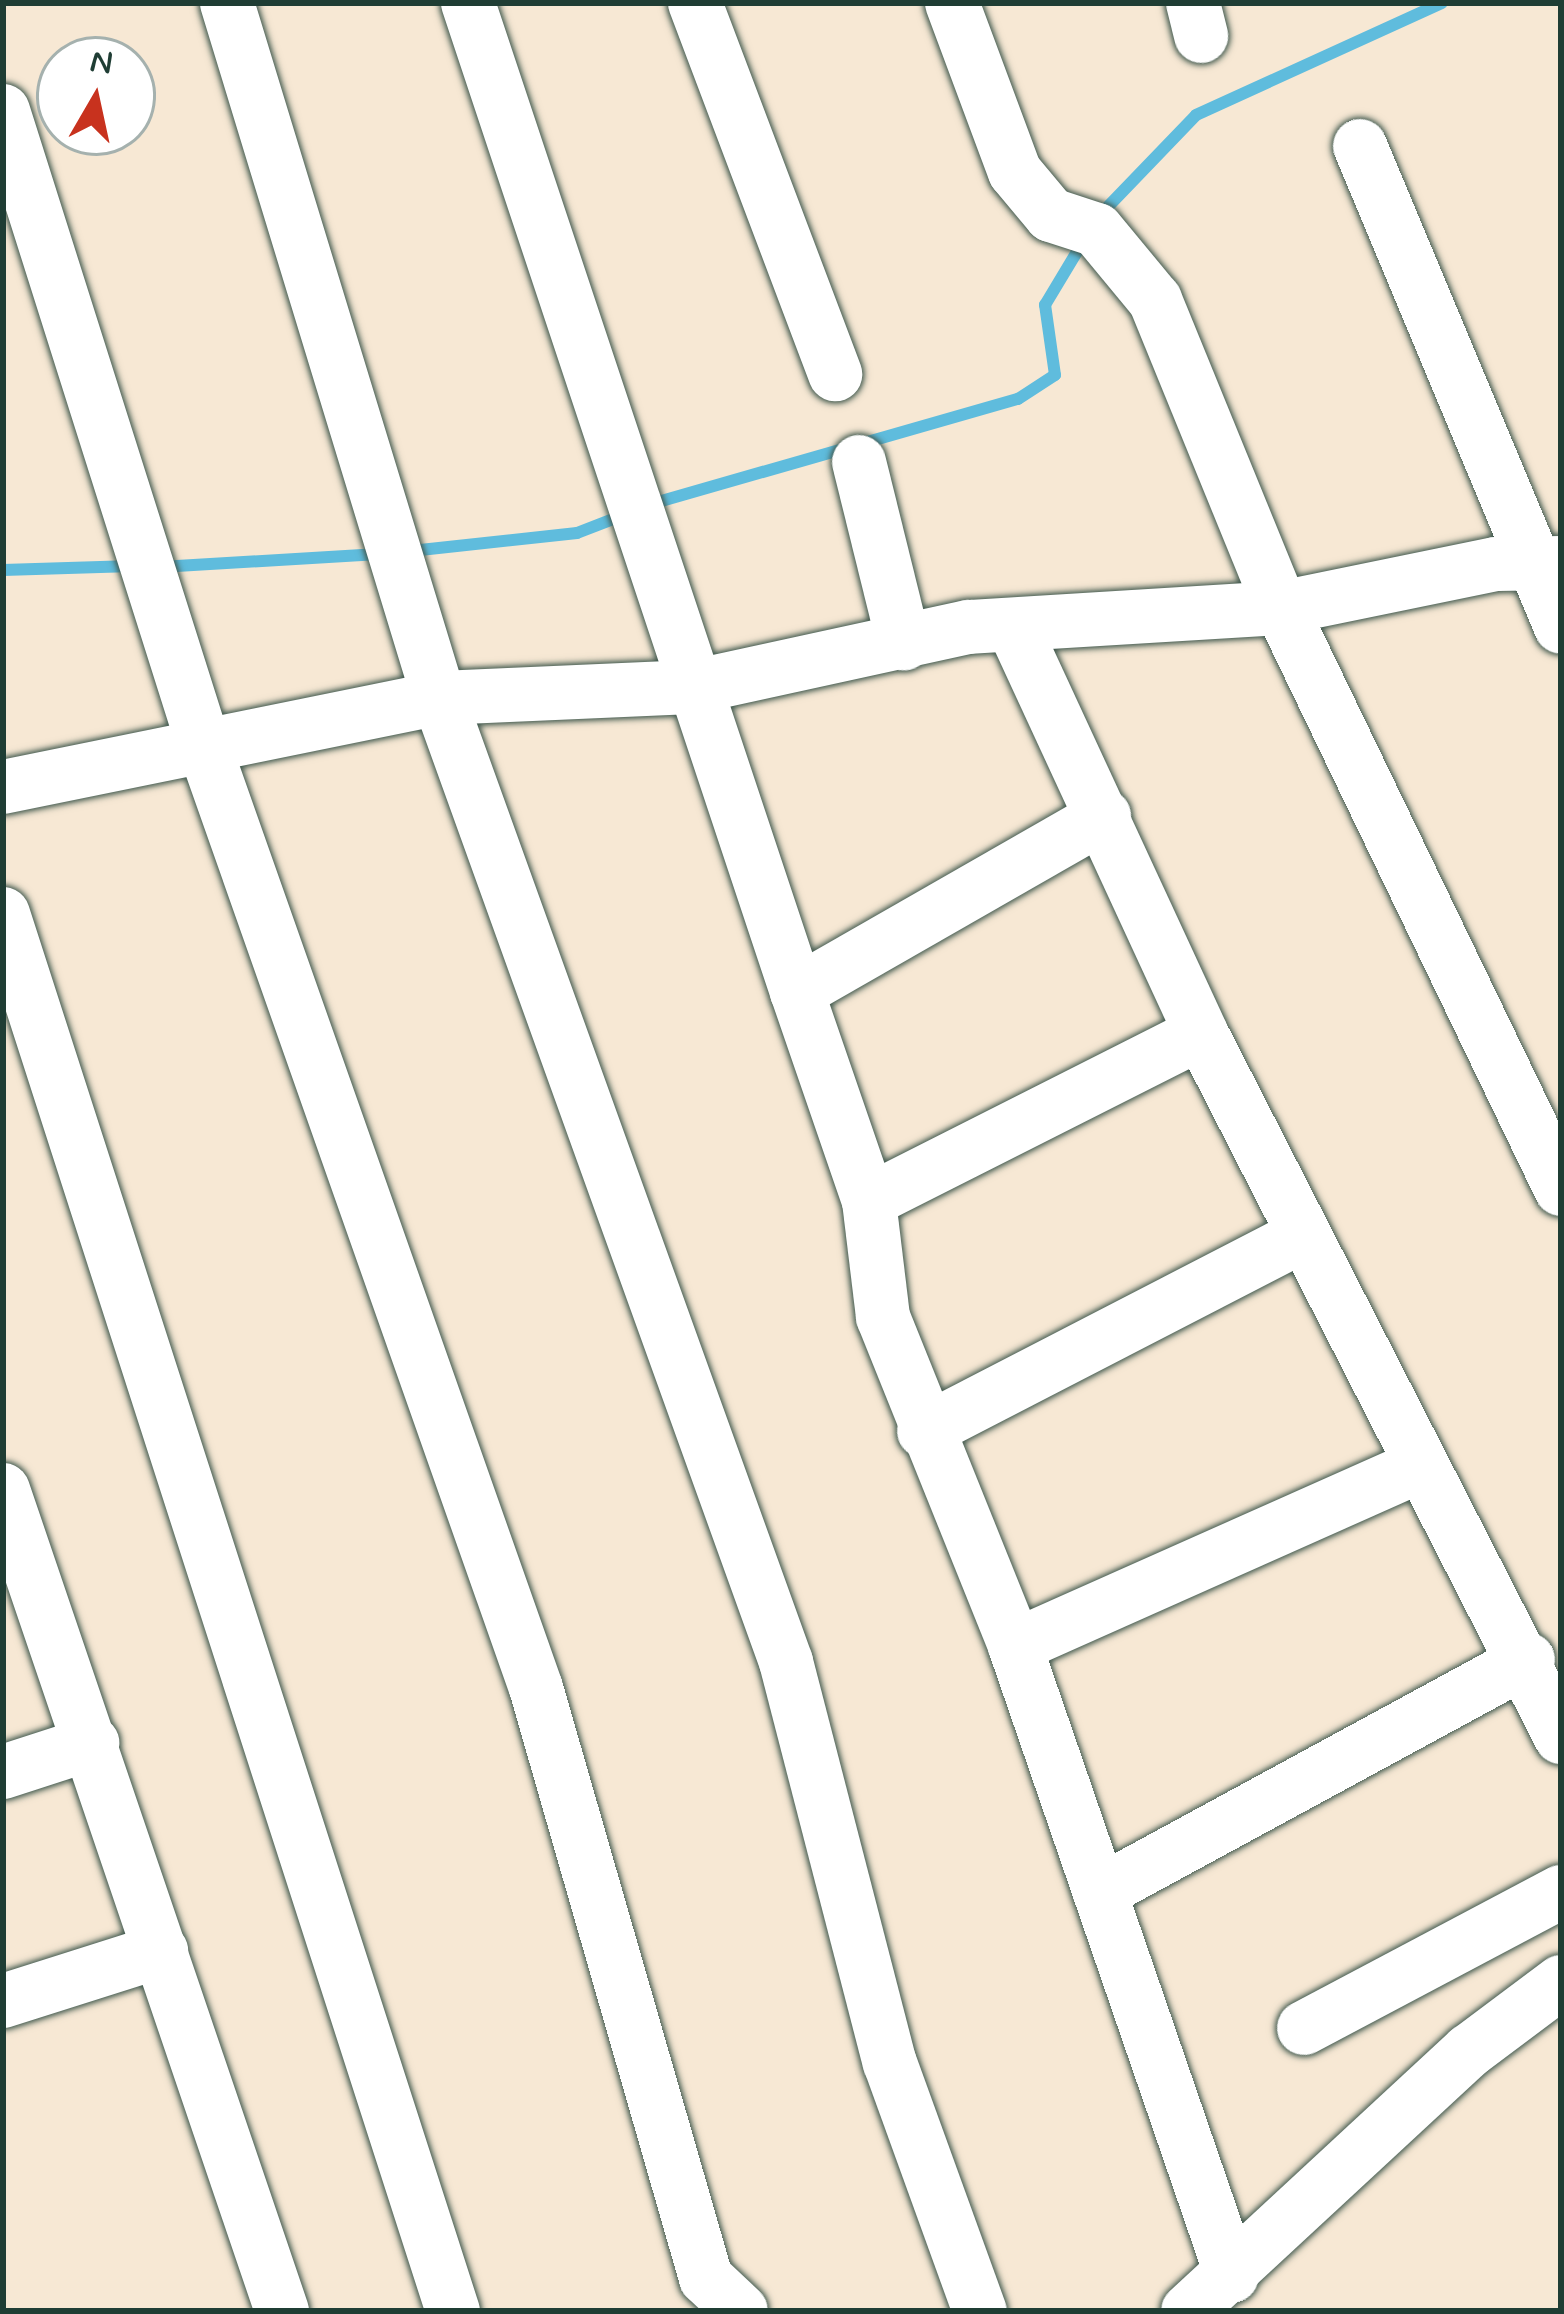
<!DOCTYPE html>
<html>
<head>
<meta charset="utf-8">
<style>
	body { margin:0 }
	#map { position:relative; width:1564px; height:2314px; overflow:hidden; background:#f7e8d4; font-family:Mynerve,sans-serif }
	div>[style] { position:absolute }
	.stream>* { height:12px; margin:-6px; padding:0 6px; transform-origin:6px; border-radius:6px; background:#5fbcdd }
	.roads { filter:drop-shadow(0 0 3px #3f574c) drop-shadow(0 0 3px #3f574c) }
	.minor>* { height:54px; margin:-27px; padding:0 27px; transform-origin:27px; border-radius:27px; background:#fff }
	span { translate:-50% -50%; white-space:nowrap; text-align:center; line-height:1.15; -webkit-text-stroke:12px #fff; paint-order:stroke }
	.frame { position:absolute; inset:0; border:6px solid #1f3d34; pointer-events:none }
	.north { position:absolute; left:36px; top:36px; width:120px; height:120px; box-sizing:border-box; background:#fff; border:3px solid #a5b1ae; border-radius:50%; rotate:9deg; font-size:33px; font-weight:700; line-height:48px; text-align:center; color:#1f3d34 }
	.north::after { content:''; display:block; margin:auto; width:42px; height:54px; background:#c8321e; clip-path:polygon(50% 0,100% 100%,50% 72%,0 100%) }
</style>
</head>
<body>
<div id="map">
	<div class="stream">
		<div style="left:1098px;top:217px;width:141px;rotate:-46.1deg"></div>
		<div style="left:1196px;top:115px;width:270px;rotate:-24.5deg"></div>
		<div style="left:651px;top:504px;width:382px;rotate:-16deg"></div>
		<div style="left:1018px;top:399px;width:44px;rotate:-33deg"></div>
		<div style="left:1055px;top:375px;width:71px;rotate:-98.1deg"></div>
		<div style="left:1045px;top:305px;width:76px;rotate:-59deg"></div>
		<div style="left:411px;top:551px;width:167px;rotate:-6.2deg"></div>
		<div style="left:577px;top:533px;width:53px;rotate:-21.2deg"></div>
		<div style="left:160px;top:567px;width:219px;rotate:-3.4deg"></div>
		<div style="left:3px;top:570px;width:130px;rotate:-1.8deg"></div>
	</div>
	<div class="roads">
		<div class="minor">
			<div style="left:227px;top:3px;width:727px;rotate:73.04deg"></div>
			<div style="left:439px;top:698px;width:1025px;rotate:70.2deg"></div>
			<div style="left:786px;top:1662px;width:414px;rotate:75.5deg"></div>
			<div style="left:890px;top:2063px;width:264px;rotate:70.1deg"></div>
			<div style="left:468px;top:3px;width:1042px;rotate:71.6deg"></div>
			<div style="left:797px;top:992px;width:354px;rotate:-29.8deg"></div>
			<div style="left:695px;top:3px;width:397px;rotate:69.3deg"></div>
			<div style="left:952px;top:3px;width:180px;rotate:69.6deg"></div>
			<div style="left:1015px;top:172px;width:56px;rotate:50.1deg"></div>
			<div style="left:1051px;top:215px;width:48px;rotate:18.1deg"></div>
			<div style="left:1097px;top:230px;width:91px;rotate:50.4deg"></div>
			<div style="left:1155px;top:300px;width:333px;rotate:67.8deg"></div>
			<div style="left:1281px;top:608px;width:645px;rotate:64.27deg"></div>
			<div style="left:1193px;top:3px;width:34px;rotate:76deg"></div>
			<div style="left:3px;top:111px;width:663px;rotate:72.44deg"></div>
			<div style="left:203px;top:743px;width:1002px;rotate:70.59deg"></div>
			<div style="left:536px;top:1688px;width:614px;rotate:73.93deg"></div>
			<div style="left:706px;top:2278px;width:48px;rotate:43.3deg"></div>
			<div style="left:1360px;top:146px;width:521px;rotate:67.32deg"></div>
			<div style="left:859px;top:462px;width:187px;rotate:76.1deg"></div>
			<div style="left:1013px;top:626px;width:448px;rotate:65.2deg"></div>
			<div style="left:1201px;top:1033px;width:791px;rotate:62.92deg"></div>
			<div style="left:3px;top:787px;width:445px;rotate:-11.5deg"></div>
			<div style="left:439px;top:698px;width:254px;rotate:-2.5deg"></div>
			<div style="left:693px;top:687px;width:282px;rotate:-12.3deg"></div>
			<div style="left:969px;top:627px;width:313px;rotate:-3.5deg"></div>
			<div style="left:1281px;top:608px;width:219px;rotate:-11.6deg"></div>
			<div style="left:1496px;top:564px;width:65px;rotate:-0.9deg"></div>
			<div style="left:3px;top:914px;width:1468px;rotate:72.15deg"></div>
			<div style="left:797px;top:992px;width:221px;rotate:71deg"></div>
			<div style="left:1201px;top:1033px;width:372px;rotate:153.2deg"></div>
			<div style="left:869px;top:1201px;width:117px;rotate:83.1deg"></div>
			<div style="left:883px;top:1317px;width:354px;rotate:68.1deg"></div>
			<div style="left:1015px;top:1646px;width:666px;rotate:70.99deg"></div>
			<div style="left:924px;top:1431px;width:427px;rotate:-27.3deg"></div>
			<div style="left:3px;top:1490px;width:867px;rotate:71.23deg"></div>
			<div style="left:1015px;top:1646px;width:443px;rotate:-24deg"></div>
			<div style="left:3px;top:1772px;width:94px;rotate:-18deg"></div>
			<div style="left:1100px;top:1892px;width:487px;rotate:-28.5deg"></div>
			<div style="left:3px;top:2001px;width:166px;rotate:-17.6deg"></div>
			<div style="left:1304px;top:2028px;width:291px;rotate:-27.9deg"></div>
			<div style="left:1188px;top:2311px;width:383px;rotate:-42.8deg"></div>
			<div style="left:1469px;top:2051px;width:115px;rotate:-36.9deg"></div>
		</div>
	</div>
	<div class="frame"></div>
	<div class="north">N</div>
</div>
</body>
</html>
